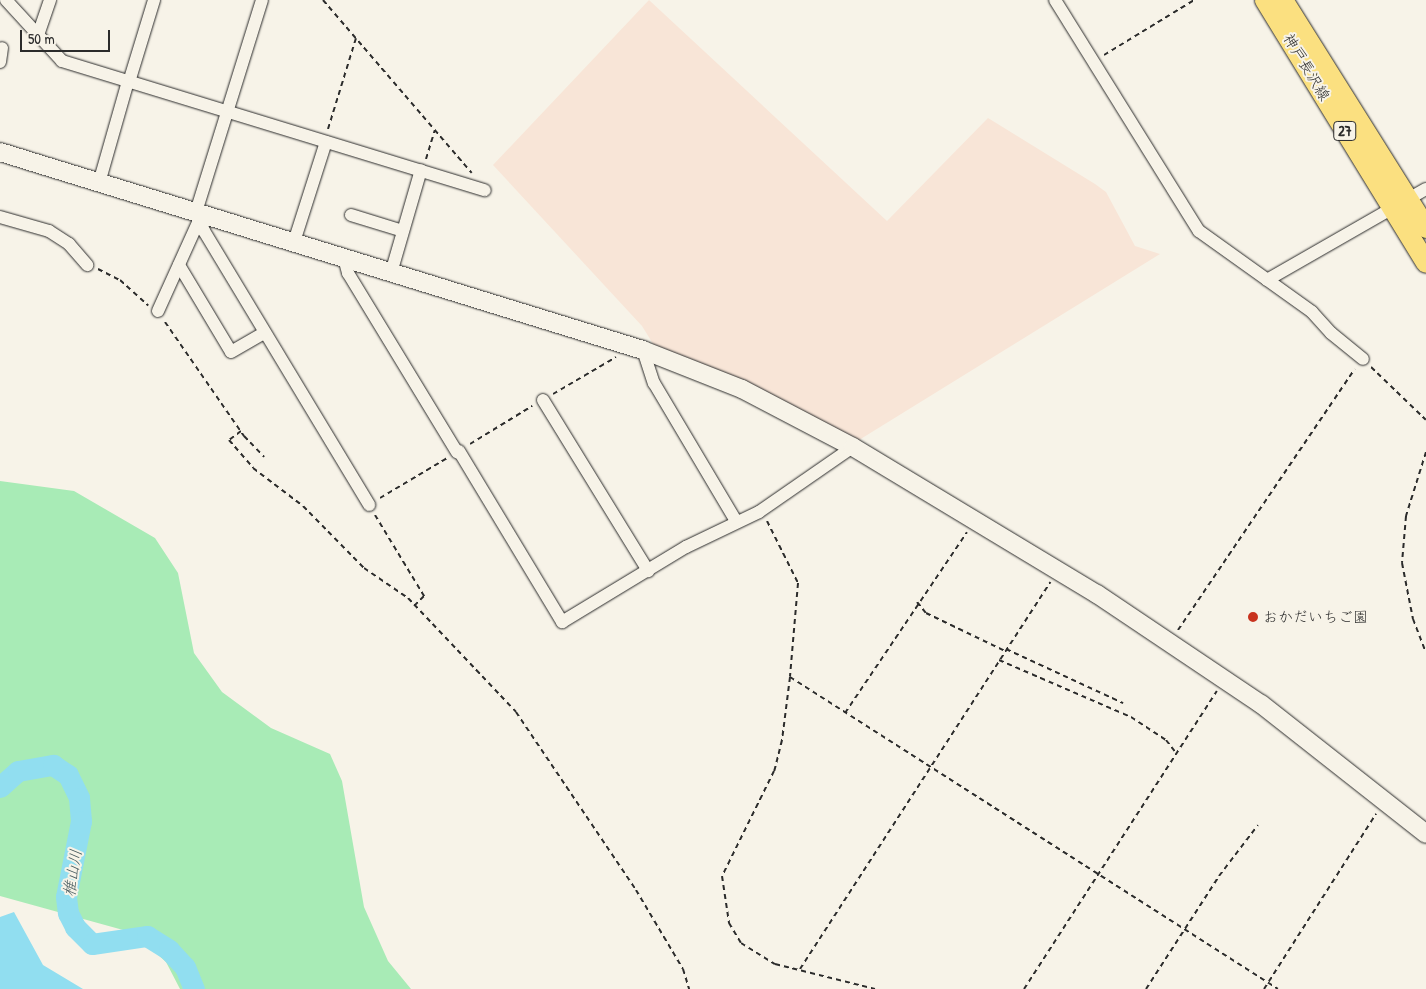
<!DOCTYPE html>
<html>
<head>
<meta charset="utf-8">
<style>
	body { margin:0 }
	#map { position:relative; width:1426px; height:989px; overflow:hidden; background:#f7f3e8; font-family:"Patrick Hand","Klee One",sans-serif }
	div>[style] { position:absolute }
	.built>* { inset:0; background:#f8e5d7 }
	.green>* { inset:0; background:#a8ebb6 }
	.water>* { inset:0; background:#91def0 }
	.river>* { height:21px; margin:-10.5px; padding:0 10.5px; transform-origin:10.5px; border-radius:10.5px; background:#91def0 }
	.path>* { height:2px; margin-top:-1px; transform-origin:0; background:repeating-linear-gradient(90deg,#2b2b2b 0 5px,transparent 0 9px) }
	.roads { filter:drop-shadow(0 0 1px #2b2b2b) drop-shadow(0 0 1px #2b2b2b) }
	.street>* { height:12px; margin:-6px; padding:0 6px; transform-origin:6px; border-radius:6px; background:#f7f3e8 }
	.secondary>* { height:18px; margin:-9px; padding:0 9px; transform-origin:9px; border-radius:9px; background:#f7f3e8 }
	.primary>* { height:20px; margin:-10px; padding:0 10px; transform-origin:10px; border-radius:10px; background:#fbe080 }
	.dots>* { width:14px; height:14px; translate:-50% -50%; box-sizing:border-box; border:2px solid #f7f3e8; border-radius:50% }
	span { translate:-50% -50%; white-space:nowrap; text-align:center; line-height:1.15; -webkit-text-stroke:4px #f7f3e8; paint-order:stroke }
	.shield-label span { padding:1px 4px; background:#f7f3e8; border:1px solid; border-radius:4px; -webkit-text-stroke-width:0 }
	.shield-label { font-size:14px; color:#2b2b2b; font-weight:700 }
	.street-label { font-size:15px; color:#2b2b2b }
	.poi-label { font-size:15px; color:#2b2b2b }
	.left { translate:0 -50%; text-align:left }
	.water-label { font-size:16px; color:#44585c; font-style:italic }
	.scale { position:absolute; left:20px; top:30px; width:90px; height:22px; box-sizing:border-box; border:2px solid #2b2b2b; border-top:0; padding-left:6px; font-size:15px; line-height:18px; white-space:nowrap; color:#2b2b2b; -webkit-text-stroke:4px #f7f3e8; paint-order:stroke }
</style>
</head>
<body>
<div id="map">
	<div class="built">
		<div style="clip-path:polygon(649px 0,887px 221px,988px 118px,1095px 184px,1106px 192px,1135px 246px,1160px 254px,859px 440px,655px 347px,642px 326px,493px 165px)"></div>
	</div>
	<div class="green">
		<div style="clip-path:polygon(0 481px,74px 491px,155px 538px,178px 573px,194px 653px,222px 692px,271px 728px,330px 754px,342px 781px,364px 907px,388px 961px,411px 989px,180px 989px,166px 962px,134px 933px,0 896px)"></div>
	</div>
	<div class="water">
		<div style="clip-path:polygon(14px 912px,43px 965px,83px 989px,0 989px,0 917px)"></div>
	</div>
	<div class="river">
		<div style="left:0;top:787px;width:24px;rotate:-42deg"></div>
		<div style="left:18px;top:771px;width:36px;rotate:-10deg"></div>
		<div style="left:53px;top:765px;width:18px;rotate:34deg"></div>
		<div style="left:68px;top:775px;width:25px;rotate:64deg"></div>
		<div style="left:79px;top:798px;width:23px;rotate:85deg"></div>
		<div style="left:81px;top:821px;width:77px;rotate:101.2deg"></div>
		<div style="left:66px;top:897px;width:16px;rotate:83deg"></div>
		<div style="left:68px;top:913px;width:16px;rotate:63deg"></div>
		<div style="left:75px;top:927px;width:24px;rotate:45deg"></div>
		<div style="left:92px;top:944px;width:56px;rotate:-8.3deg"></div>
		<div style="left:147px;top:936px;width:26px;rotate:32deg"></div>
		<div style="left:169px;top:950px;width:23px;rotate:47deg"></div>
		<div style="left:185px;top:967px;width:24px;rotate:68deg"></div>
	</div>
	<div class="path">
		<div style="left:323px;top:0;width:228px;rotate:49.3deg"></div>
		<div style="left:1104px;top:55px;width:105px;rotate:-31.4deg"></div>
		<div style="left:328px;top:129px;width:95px;rotate:-72.9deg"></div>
		<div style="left:426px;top:159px;width:30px;rotate:-73deg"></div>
		<div style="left:98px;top:269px;width:25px;rotate:27deg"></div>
		<div style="left:120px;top:280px;width:38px;rotate:42deg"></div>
		<div style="left:165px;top:322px;width:139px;rotate:55.3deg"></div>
		<div style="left:244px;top:436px;width:29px;rotate:46deg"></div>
		<div style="left:1371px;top:367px;width:76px;rotate:43.9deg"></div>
		<div style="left:553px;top:394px;width:73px;rotate:-30.4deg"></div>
		<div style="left:241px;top:431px;width:15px;rotate:143deg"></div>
		<div style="left:229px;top:440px;width:37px;rotate:49deg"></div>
		<div style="left:253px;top:468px;width:63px;rotate:37.2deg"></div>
		<div style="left:303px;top:506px;width:87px;rotate:45.5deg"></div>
		<div style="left:364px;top:568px;width:53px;rotate:34.3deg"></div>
		<div style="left:408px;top:598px;width:157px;rotate:46.5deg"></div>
		<div style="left:516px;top:712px;width:215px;rotate:56deg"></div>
		<div style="left:636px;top:890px;width:92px;rotate:59.3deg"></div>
		<div style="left:683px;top:969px;width:21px;rotate:73deg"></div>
		<div style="left:470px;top:444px;width:73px;rotate:-31.5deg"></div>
		<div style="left:1426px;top:452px;width:67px;rotate:107.4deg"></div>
		<div style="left:1406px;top:516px;width:47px;rotate:94.9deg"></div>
		<div style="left:1402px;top:563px;width:57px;rotate:78.9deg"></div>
		<div style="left:1413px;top:619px;width:36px;rotate:69deg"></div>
		<div style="left:380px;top:498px;width:78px;rotate:-30.8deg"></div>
		<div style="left:375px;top:515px;width:95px;rotate:58.8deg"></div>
		<div style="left:424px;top:596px;width:14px;rotate:135deg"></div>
		<div style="left:767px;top:521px;width:69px;rotate:63.4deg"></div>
		<div style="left:798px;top:583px;width:94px;rotate:94.9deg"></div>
		<div style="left:790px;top:677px;width:579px;rotate:32.59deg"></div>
		<div style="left:917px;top:602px;width:14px;rotate:51deg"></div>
		<div style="left:926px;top:613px;width:88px;rotate:25.7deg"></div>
		<div style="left:1178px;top:630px;width:315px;rotate:-55.9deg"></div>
		<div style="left:1006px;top:649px;width:129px;rotate:24.8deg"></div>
		<div style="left:999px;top:660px;width:144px;rotate:23.4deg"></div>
		<div style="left:1131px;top:717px;width:42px;rotate:33.3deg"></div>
		<div style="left:1166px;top:740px;width:16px;rotate:52deg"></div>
		<div style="left:790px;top:677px;width:64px;rotate:97.2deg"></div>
		<div style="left:782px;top:740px;width:32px;rotate:104deg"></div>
		<div style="left:774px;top:771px;width:117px;rotate:116.3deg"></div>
		<div style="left:722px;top:876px;width:48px;rotate:81.5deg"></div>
		<div style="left:729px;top:923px;width:23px;rotate:59deg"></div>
		<div style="left:741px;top:943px;width:40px;rotate:32deg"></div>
		<div style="left:775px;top:964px;width:103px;rotate:14deg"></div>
		<div style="left:845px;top:713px;width:218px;rotate:-56deg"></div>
		<div style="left:800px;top:969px;width:461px;rotate:-57.1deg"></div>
		<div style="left:1024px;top:989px;width:355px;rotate:-57.1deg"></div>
		<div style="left:1146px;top:989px;width:135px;rotate:-57.1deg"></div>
		<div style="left:1219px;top:876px;width:64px;rotate:-52.6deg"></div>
		<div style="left:1264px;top:989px;width:208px;rotate:-57.4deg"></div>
	</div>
	<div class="roads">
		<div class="street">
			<div style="left:6px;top:0;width:83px;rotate:47.4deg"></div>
			<div style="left:62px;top:61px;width:442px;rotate:17deg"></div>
			<div style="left:262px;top:0;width:222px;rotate:107.3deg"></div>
			<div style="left:196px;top:212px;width:21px;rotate:67deg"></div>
			<div style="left:204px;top:231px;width:320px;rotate:58.9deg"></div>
			<div style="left:1055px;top:0;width:272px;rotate:58.1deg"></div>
			<div style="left:1199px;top:231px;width:139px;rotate:35.6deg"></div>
			<div style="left:1312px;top:312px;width:28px;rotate:48deg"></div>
			<div style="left:1331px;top:333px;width:41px;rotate:39.1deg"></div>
			<div style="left:38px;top:35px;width:37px;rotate:-71deg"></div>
			<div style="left:0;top:62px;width:14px;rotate:-82deg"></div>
			<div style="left:129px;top:82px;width:86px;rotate:-73deg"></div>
			<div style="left:99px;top:183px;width:106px;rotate:-74.1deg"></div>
			<div style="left:351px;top:215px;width:54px;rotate:17.1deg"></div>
			<div style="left:0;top:217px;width:51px;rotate:15.9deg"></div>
			<div style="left:49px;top:231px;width:24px;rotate:33deg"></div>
			<div style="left:69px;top:244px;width:28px;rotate:49deg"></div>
			<div style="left:294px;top:242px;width:105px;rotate:-72.3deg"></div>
			<div style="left:344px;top:258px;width:16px;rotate:75deg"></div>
			<div style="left:348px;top:273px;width:210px;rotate:58.7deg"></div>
			<div style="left:179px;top:265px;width:101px;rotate:59.1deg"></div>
			<div style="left:231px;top:352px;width:39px;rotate:-30deg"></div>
			<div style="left:391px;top:273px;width:107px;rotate:-73.8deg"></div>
			<div style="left:1267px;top:280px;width:183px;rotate:-29.8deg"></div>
			<div style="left:158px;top:311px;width:100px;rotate:-65.7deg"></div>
			<div style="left:643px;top:350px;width:35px;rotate:72deg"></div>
			<div style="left:654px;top:383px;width:161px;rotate:59.3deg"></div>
			<div style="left:543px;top:400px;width:201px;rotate:58.4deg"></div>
			<div style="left:459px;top:451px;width:200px;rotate:58.9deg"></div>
			<div style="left:562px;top:622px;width:145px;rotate:-31.2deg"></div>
			<div style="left:686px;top:547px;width:81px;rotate:-25.6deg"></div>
			<div style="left:759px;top:512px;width:114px;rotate:-34.7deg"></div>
		</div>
		<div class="secondary">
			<div style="left:0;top:152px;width:673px;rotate:17.12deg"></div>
			<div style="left:643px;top:350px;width:106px;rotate:21.5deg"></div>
			<div style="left:742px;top:389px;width:125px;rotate:27.6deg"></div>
			<div style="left:853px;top:447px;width:285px;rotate:31.1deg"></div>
			<div style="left:1097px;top:594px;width:197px;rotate:33.9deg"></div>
			<div style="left:1261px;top:704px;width:210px;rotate:38.2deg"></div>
		</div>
		<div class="primary">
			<div style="left:1265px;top:0;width:308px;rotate:58.5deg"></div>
			<div style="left:1283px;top:0;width:269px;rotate:57.9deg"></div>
		</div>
	</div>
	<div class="dots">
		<div style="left:1253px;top:617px;background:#c8321e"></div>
	</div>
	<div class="shield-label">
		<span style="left:1345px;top:131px">27</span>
	</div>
	<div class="street-label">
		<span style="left:1307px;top:67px;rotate:59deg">神戸長沢線</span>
	</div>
	<div class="poi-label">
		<span class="left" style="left:1263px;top:617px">おかだいちご園</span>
	</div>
	<div class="water-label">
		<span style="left:72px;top:873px;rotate:-81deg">椎山川</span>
	</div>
	<div class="scale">50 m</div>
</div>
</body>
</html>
